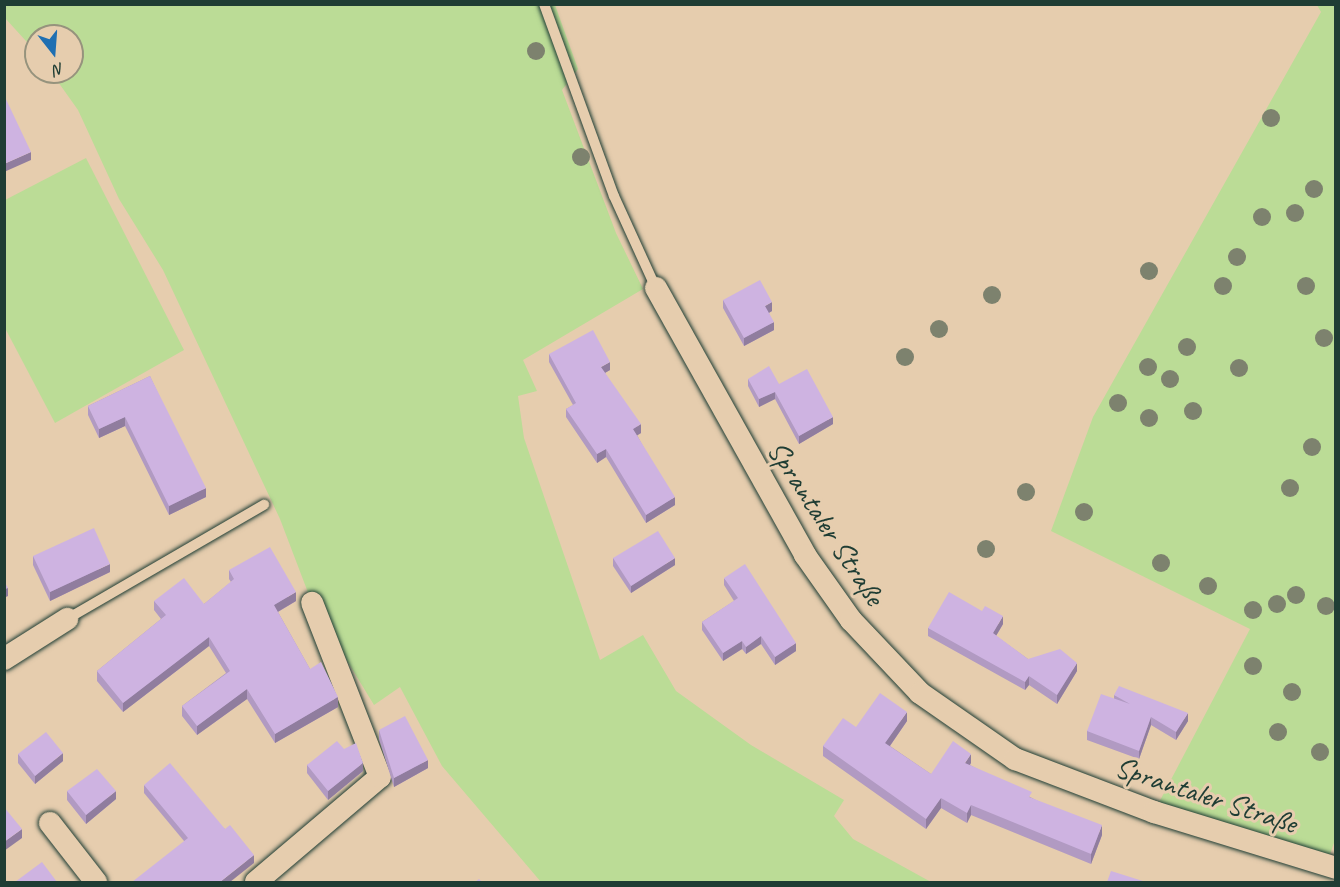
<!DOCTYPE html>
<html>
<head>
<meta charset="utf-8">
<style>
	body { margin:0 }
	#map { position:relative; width:1340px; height:887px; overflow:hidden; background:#e6cdae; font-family:Caveat,sans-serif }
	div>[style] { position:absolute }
	.green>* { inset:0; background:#bbdc96 }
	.roads { filter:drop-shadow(0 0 2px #1f3d34) drop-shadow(0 0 2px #1f3d34) }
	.service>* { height:10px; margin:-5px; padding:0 5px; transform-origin:5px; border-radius:5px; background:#e6cdae }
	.minor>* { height:22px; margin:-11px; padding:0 11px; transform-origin:11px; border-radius:11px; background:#e6cdae }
	.trees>* { width:18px; height:18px; margin:-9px; border-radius:50%; background:#7d826e }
	.wall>* { inset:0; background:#b19ac2 }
	.shaded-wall>* { inset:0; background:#907d9e }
	.building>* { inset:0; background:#ceb3e1 }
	span { translate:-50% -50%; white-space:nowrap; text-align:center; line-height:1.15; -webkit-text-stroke:6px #e6cdae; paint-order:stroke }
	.street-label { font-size:30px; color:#1f3d34 }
	.frame { position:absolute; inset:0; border:6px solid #1f3d34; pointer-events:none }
	.north { position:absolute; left:24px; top:24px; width:60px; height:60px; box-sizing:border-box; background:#e6cdae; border:2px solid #96937d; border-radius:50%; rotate:163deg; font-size:16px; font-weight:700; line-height:24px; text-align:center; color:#1f3d34 }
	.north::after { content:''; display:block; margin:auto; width:21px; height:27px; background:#1f6fb2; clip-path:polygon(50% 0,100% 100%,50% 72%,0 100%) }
</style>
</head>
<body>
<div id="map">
	<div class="green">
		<div style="clip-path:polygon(5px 4px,555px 5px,578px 69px,562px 90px,616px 233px,643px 289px,523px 360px,537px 391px,518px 396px,524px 438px,600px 660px,643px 635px,676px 691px,751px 745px,844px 800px,834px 816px,853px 839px,931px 882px,541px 882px,442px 766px,400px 687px,374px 705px,312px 603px,280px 519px,163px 270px,119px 199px,78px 110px,51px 72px,72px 72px,72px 36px,36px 36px,36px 52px,5px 18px)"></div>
		<div style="clip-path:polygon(1317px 5px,1335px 5px,1336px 837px,1326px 866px,1154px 812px,1250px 629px,1051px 531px,1093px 417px,1321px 12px)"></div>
		<div style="clip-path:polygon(86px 158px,184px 350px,55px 423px,5px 328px,5px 200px)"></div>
	</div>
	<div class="roads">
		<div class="service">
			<div style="left:544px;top:4px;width:204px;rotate:70deg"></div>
			<div style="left:614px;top:196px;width:101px;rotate:65.5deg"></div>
			<div style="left:67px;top:619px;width:228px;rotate:-30.1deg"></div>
		</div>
		<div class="minor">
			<div style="left:656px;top:288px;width:306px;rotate:60.8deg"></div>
			<div style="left:805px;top:555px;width:80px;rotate:54.7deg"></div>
			<div style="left:851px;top:620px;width:100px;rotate:46.6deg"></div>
			<div style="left:920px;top:693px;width:116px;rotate:34.8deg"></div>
			<div style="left:1015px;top:759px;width:149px;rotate:20.9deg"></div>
			<div style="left:1154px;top:812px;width:190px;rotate:17.1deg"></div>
			<div style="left:4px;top:659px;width:75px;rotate:-32.4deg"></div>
			<div style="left:50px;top:823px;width:75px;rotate:52.1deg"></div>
			<div style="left:256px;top:882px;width:162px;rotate:-40.3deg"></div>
			<div style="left:380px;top:777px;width:187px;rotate:-111.3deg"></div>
		</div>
	</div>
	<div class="trees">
		<div style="left:536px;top:51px"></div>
		<div style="left:1271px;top:118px"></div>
		<div style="left:581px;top:157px"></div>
		<div style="left:1314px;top:189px"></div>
		<div style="left:1295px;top:213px"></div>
		<div style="left:1262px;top:217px"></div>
		<div style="left:1237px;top:257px"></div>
		<div style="left:1149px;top:271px"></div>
		<div style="left:1223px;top:286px"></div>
		<div style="left:1306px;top:286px"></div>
		<div style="left:992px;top:295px"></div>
		<div style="left:939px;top:329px"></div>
		<div style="left:1324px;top:338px"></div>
		<div style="left:1187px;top:347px"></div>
		<div style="left:905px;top:357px"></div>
		<div style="left:1148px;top:367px"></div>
		<div style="left:1239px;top:368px"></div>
		<div style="left:1170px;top:379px"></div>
		<div style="left:1118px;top:403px"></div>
		<div style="left:1193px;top:411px"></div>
		<div style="left:1149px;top:418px"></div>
		<div style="left:1312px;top:447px"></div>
		<div style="left:1290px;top:488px"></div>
		<div style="left:1026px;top:492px"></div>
		<div style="left:1084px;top:512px"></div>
		<div style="left:986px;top:549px"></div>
		<div style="left:1161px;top:563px"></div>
		<div style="left:1208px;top:586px"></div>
		<div style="left:1296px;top:595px"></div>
		<div style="left:1277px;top:604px"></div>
		<div style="left:1326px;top:606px"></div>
		<div style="left:1253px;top:610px"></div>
		<div style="left:1253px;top:666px"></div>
		<div style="left:1292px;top:692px"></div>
		<div style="left:1278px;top:732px"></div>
		<div style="left:1320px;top:752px"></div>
	</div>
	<div class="wall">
		<div style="clip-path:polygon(723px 300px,772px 311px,769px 313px,774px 330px,744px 346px,723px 308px)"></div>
		<div style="clip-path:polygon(549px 354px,610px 370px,605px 373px,641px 433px,637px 435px,675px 505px,646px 523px,606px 457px,597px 463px,566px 417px,566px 409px,573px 405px,549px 362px)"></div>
		<div style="clip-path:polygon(150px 376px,206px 497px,169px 515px,125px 426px,99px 438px,88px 415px,88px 406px)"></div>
		<div style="clip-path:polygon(748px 379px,779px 384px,833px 424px,799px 444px,775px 399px,759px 407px,748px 386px)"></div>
		<div style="clip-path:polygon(33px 556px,110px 572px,50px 601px,33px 565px)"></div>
		<div style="clip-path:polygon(613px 558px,675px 565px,631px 593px,613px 566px)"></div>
		<div style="clip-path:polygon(229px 570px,296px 601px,278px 612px,310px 669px,338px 707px,275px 743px,247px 699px,197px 735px,182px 716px,182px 706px,226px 673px,209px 646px,123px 712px,97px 681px,97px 671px,161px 619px,154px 610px,154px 601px,204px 604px,231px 582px,229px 579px)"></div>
		<div style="clip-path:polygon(724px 578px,796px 651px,775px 665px,761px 644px,746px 654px,742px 649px,723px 661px,702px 630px,702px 622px,734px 601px,724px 585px)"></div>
		<div style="clip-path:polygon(1003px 624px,996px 636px,1028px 659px,1077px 671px,1057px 704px,1029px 685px,1025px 690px,928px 636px,928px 628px)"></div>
		<div style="clip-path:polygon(1114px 695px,1188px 721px,1176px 740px,1151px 725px,1139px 759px,1087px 740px,1087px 731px,1114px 699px)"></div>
		<div style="clip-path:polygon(907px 721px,890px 746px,931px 774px,971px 763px,970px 765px,1032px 798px,1102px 835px,1091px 864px,971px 815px,967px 823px,941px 808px,926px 829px,823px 756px,823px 746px,856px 727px)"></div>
		<div style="clip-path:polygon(379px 730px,428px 768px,394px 787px,379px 739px)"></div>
		<div style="clip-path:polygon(344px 749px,363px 771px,328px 800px,307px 773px,307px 765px)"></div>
		<div style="clip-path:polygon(18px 754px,63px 761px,35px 784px,18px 763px)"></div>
		<div style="clip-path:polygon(144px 785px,225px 829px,254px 863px,184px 841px,144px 793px)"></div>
		<div style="clip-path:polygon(67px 791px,116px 799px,86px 824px,67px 800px)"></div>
	</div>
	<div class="shaded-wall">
		<div style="clip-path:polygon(31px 152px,31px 160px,4px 172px,4px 164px)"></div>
		<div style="clip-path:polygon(772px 302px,772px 311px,765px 315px,765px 306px)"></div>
		<div style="clip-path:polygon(774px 322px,774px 330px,744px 346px,744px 338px)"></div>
		<div style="clip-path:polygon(610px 362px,610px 370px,601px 375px,601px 367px)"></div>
		<div style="clip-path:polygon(775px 392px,775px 399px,759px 407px,759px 399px)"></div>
		<div style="clip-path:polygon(125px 417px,125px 426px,99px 438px,99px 429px)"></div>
		<div style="clip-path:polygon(833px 417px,833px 424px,799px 444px,799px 436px)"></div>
		<div style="clip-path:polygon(641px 424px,641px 433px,633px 438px,633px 429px)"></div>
		<div style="clip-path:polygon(606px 449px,606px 457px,597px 463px,597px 454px)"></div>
		<div style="clip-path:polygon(206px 488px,206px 497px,169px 515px,169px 506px)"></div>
		<div style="clip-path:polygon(675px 497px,675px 505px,646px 523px,646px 515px)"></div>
		<div style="clip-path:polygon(675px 558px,675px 565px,631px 593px,631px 586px)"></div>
		<div style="clip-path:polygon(110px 564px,110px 572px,50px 601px,50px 592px)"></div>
		<div style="clip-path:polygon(8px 588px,8px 596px,4px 598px,4px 589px)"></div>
		<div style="clip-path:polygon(296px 592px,296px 601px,274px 614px,274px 605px)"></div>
		<div style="clip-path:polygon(1003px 616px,1003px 624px,993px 641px,993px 633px)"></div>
		<div style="clip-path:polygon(761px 636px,761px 644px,746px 654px,746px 647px)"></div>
		<div style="clip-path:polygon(209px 637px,209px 646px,123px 712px,123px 703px)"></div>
		<div style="clip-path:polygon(742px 641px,742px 649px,723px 661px,723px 653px)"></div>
		<div style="clip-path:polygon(796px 643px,796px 651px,775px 665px,775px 657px)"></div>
		<div style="clip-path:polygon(1077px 663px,1077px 671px,1057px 704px,1057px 695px)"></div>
		<div style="clip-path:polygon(1029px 676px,1029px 685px,1025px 690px,1025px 682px)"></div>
		<div style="clip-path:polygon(247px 689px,247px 699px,197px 735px,197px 726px)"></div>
		<div style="clip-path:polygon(338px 697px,338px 707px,275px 743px,275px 734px)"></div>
		<div style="clip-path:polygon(907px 712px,907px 721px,885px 753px,885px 743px)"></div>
		<div style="clip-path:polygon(1188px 713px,1188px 721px,1176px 740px,1176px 732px)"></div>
		<div style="clip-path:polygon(1151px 717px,1151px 725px,1139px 759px,1139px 751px)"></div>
		<div style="clip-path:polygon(63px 753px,63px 761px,35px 784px,35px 776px)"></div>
		<div style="clip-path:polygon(971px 754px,971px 763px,965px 772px,965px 763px)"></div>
		<div style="clip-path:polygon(428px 760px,428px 768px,394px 787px,394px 778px)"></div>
		<div style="clip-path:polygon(363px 763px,363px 771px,328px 800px,328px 791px)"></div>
		<div style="clip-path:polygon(116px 791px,116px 799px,86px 824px,86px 815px)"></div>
		<div style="clip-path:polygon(941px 798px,941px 808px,926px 829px,926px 819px)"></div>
		<div style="clip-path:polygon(971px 805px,971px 815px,967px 823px,967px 813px)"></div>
		<div style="clip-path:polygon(1102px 825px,1102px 835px,1091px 864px,1091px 854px)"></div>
		<div style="clip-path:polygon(22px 829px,22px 838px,4px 851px,4px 842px)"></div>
		<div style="clip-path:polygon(254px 855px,254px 863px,230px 882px,220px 882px)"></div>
	</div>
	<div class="building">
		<div style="clip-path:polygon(4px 95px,31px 152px,4px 164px)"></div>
		<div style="clip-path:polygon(760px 280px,772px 302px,765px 306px,774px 322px,744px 338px,723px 300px)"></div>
		<div style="clip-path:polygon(593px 330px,610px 362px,601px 367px,641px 424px,633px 429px,675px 497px,646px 515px,606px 449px,597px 454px,566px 409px,576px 403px,549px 354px)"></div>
		<div style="clip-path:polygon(769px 366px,779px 384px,807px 369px,833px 417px,799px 436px,775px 392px,759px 399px,748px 379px)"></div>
		<div style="clip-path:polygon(150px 376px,206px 488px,169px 506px,125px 417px,99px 429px,88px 406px)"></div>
		<div style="clip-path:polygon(94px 528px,110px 564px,50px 592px,33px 556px)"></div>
		<div style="clip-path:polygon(658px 531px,675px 558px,631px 586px,613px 558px)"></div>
		<div style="clip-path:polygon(270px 547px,296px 592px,274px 605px,310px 669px,321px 662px,338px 697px,275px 734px,247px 689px,197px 726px,182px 706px,230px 671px,209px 637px,123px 703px,97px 671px,166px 615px,154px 601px,184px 578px,204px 604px,234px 579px,229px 570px)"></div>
		<div style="clip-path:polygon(745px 564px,796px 643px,775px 657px,761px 636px,746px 647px,742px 641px,723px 653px,702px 622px,738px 598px,724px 578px)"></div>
		<div style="clip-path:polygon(4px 581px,8px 588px,4px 589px)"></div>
		<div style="clip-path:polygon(949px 592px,982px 611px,985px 606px,1003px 616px,993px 633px,1028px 659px,1060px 649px,1077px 663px,1057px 695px,1029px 676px,1025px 682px,928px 628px)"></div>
		<div style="clip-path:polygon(1119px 686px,1188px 713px,1176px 732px,1151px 717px,1139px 751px,1087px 731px,1101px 694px,1130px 704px,1114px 695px)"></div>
		<div style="clip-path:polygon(880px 693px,907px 712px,885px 743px,931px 774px,953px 741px,971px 754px,965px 763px,1032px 792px,1029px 797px,1102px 825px,1091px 854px,971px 805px,967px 813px,941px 798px,926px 819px,823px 746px,843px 718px,856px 727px)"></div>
		<div style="clip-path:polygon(405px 716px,428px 760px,394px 778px,379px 730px)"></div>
		<div style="clip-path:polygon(46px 732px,63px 753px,35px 776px,18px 754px)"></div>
		<div style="clip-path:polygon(337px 741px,344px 749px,356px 743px,363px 763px,328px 791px,307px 765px)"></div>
		<div style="clip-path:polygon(170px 763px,225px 829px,230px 825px,254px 855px,220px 882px,132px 882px,188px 838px,144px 785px)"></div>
		<div style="clip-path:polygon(97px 769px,116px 791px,86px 815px,67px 791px)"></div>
		<div style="clip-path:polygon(4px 807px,22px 829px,4px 842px)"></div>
		<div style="clip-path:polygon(42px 862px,57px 882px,15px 882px)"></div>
		<div style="clip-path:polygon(1111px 871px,1146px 882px,1107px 882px)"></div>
		<div style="clip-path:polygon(479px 879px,482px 882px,475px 882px)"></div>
	</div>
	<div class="street-label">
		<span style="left:826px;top:523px;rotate:57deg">Sprantaler Straße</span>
		<span style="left:1206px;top:795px;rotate:18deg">Sprantaler Straße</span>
	</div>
	<div class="frame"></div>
	<div class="north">N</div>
</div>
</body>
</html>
